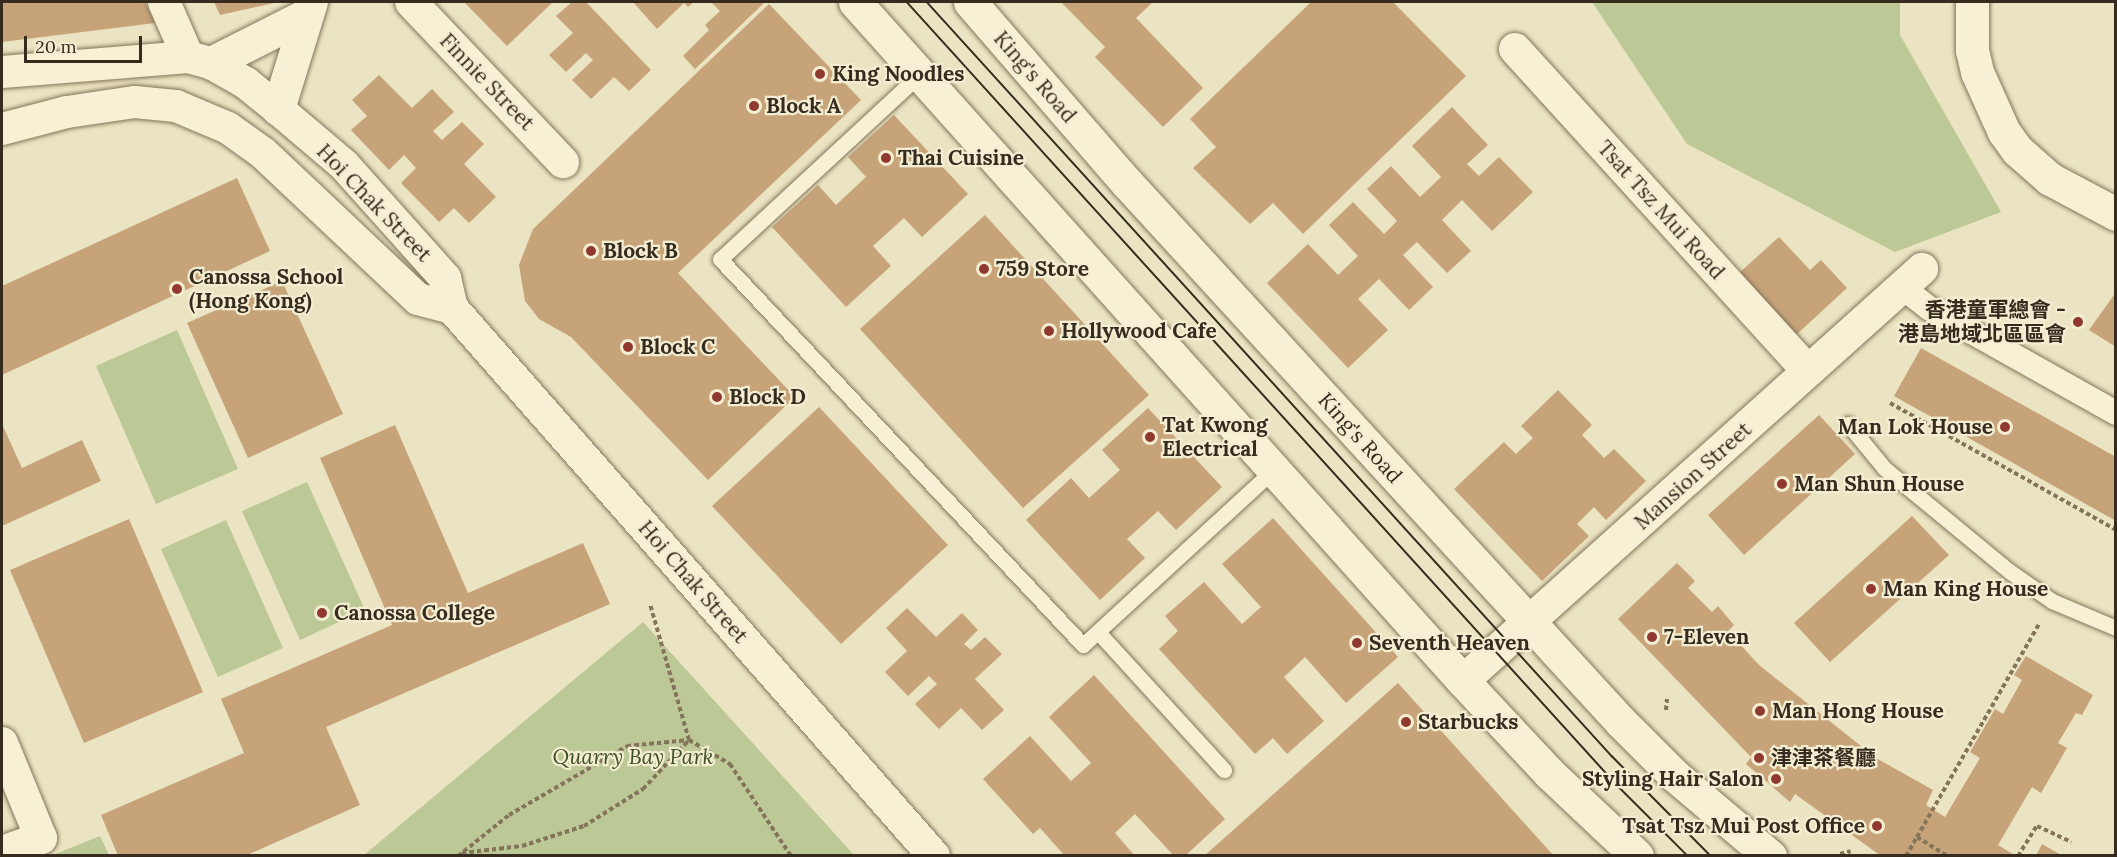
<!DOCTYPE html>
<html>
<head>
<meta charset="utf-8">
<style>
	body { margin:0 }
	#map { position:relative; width:2117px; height:857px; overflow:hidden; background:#ebe4c2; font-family:Lora,"Noto Sans TC",serif }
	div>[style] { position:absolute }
	.green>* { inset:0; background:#bdc897 }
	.building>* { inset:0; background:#c7a37a }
	.path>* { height:4px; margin-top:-2px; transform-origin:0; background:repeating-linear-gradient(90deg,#84755a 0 4.5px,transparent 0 7.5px) }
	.roads { filter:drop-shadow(0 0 2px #84755a) drop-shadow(0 0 2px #84755a) }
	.service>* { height:15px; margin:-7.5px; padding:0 7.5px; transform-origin:7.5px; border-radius:7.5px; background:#f7f0d5 }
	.pedestrian>* { height:24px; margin:-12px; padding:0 12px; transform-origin:12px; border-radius:12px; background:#f7f0d5 }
	.minor>* { height:32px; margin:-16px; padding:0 16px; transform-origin:16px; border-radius:16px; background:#f7f0d5 }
	.tertiary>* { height:33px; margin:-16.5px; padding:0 16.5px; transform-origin:16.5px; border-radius:16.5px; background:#f7f0d5 }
	.secondary>* { height:33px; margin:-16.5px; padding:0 16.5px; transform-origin:16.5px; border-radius:16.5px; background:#f7f0d5 }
	.tram>* { height:1.5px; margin:-0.75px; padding:0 0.75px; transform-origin:0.75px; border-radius:0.75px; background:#352b1e }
	.dots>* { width:16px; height:16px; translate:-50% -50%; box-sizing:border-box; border:3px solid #f3edd1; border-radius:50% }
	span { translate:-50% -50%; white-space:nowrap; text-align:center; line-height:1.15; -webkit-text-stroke:4.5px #f3edd1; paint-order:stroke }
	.poi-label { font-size:21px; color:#352b1e; font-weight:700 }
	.left { translate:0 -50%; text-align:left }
	.right { translate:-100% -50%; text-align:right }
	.street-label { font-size:21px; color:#352b1e }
	.park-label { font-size:21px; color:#405025; font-style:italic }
	.frame { position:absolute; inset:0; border:3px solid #352b1e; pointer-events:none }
	.scale { position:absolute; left:24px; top:36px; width:118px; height:27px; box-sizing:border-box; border:3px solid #352b1e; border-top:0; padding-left:8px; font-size:18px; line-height:21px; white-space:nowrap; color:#352b1e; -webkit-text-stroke:4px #f3edd1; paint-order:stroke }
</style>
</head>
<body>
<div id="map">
	<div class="green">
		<div style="clip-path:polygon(1592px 2px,1900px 2px,1900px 35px,2001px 212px,1895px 252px,1687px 144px)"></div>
		<div style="clip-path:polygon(177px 330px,238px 469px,156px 504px,96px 366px)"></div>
		<div style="clip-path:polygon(307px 482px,365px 610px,300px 640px,242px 511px)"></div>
		<div style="clip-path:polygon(226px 520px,283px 648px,218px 677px,161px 549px)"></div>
		<div style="clip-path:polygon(643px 622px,854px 855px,364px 855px)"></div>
		<div style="clip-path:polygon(100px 836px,109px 855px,53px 855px)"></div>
	</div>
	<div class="building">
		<div style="clip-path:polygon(2px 2px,145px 2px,155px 23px,2px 42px)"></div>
		<div style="clip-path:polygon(214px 2px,278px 2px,220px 15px)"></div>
		<div style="clip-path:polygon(464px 2px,553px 2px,507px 46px)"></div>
		<div style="clip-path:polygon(572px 2px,586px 2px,651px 70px,629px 91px,614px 77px,591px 99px,572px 80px,593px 60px,586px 53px,566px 72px,549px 55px,573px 33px,556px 16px)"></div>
		<div style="clip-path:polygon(633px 2px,694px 2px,688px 7px,684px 3px,657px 29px)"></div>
		<div style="clip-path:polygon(711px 2px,765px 2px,695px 69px,683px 56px,709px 30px,705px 25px,720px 11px)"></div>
		<div style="clip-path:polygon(1061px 2px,1153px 2px,1136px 18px,1203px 88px,1163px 127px,1095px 57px,1105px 47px)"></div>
		<div style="clip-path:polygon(1311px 2px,1393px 2px,1466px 76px,1303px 234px,1273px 203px,1250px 224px,1193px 168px,1216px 147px,1190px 119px)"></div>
		<div style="clip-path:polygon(769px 4px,861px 100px,678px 273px,795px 397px,708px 480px,571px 337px,539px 319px,525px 301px,519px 265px,533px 229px)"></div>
		<div style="clip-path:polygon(379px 75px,412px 108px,432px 89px,454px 112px,433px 131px,442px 140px,462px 122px,484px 144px,464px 164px,496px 197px,469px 223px,454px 208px,439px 222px,401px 183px,416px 168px,404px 155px,389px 170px,351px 130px,367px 116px,352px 100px)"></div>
		<div style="clip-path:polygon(1452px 107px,1488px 145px,1467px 164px,1479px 176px,1499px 157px,1533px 192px,1492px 231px,1462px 200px,1442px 220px,1471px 251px,1447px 273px,1417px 242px,1403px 255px,1433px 287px,1409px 310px,1379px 279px,1358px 299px,1388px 330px,1348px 368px,1267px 283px,1308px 244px,1338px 275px,1358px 256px,1329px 225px,1353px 202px,1384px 234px,1397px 221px,1367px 189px,1391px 166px,1420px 197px,1441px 177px,1412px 146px)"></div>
		<div style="clip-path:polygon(894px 115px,968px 194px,922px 237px,904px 218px,873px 246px,891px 266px,846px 307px,772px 227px,818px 185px,836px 205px,866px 177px,848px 157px)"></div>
		<div style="clip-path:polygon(237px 178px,270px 251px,2px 375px,2px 286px)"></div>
		<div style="clip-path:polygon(985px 215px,1149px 395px,1023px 508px,860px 329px)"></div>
		<div style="clip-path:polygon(1779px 237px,1810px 270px,1821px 260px,1847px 288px,1796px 335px,1739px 273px)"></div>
		<div style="clip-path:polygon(282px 281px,343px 414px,248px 458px,187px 323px)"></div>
		<div style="clip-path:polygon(2116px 292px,2116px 347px,2089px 330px)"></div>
		<div style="clip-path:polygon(1921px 348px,2116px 457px,2116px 521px,1894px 396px)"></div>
		<div style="clip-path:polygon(1558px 390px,1592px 425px,1582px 435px,1604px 458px,1614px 449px,1646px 481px,1606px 520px,1594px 507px,1577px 524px,1589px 536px,1542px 581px,1454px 489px,1504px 442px,1516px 454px,1533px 438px,1521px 426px)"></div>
		<div style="clip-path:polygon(819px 407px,948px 545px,841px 644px,712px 506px)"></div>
		<div style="clip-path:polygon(1148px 408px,1222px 487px,1176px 530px,1158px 511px,1127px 539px,1145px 558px,1100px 600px,1026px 520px,1071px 478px,1089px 498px,1120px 470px,1102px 450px)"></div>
		<div style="clip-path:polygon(1819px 415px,1855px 454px,1744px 555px,1708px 515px)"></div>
		<div style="clip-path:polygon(2px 424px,22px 468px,82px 440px,101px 481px,2px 526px)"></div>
		<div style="clip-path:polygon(395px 425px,468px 593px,583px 543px,610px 604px,326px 727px,360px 805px,245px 856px,118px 856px,101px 815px,244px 753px,221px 699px,392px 625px,320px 458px)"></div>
		<div style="clip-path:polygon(1912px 516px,1949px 555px,1830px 662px,1794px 623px)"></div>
		<div style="clip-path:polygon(1273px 518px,1398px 657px,1346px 703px,1305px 657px,1284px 677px,1324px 721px,1287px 754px,1273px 738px,1255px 754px,1159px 649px,1178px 631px,1165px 616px,1204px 582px,1242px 624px,1261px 607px,1222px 564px)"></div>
		<div style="clip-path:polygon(129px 519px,203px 692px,84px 743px,10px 570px)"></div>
		<div style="clip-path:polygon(1677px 563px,1695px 581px,1688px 588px,1712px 612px,1718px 606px,1734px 625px,1728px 631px,1759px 665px,1876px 758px,1933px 790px,1926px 805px,1945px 817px,1980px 758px,1970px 752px,1995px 709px,2003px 714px,2022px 680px,2014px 675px,2026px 656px,2093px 695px,2082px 715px,2076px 713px,2058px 743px,2067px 748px,2041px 793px,2032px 787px,1998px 845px,2016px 856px,1881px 856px,1795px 794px,1790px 802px,1746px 764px,1751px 757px,1618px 619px)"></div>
		<div style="clip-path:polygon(907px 608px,936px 637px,962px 613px,978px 630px,964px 644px,971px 650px,985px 637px,1002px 654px,975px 679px,1004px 710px,982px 730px,961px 708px,939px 729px,915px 704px,937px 684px,929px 676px,908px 696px,885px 672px,907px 651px,886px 628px)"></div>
		<div style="clip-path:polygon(1094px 675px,1225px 819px,1185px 856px,1174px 856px,1135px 814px,1115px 833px,1135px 856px,1065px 856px,1040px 828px,1033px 834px,983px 779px,1030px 736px,1071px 781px,1091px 763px,1049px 717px)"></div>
		<div style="clip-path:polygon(1398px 683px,1554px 856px,1204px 856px,1239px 825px)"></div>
		<div style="clip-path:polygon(2042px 844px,2063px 856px,2036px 856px)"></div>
	</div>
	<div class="path">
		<div style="left:1890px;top:403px;width:259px;rotate:29.3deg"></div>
		<div style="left:1666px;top:710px;width:11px;rotate:-85deg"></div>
		<div style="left:1917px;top:837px;width:245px;rotate:-60.2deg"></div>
		<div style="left:462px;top:853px;width:60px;rotate:-6.7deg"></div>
		<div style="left:522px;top:846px;width:65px;rotate:-17.9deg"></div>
		<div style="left:584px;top:826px;width:70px;rotate:-32.1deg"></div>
		<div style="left:643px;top:789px;width:67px;rotate:-46.8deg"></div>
		<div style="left:689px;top:740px;width:141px;rotate:-106deg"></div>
		<div style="left:1840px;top:854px;width:11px;rotate:-15deg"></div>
		<div style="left:458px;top:856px;width:65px;rotate:-38.8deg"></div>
		<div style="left:509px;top:815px;width:137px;rotate:-30.3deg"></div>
		<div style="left:627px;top:746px;width:62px;rotate:-5.5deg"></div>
		<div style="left:689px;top:740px;width:48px;rotate:30.3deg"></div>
		<div style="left:730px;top:764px;width:110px;rotate:56.5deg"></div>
		<div style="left:1906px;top:856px;width:22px;rotate:-60deg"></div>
		<div style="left:1917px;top:837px;width:36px;rotate:32deg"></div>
		<div style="left:2018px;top:856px;width:36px;rotate:-58deg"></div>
		<div style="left:2037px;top:826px;width:38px;rotate:25deg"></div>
	</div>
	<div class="roads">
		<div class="service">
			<div style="left:920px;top:74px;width:272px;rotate:137.2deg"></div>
			<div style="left:720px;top:259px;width:530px;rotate:46.76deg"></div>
			<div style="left:1083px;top:645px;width:258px;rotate:-42.6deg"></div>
			<div style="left:1848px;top:424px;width:57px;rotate:50.7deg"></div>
			<div style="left:1884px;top:468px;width:162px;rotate:39.5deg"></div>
			<div style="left:2009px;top:571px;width:52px;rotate:34.9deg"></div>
			<div style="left:2052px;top:601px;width:69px;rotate:22.9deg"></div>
			<div style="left:1098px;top:632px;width:187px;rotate:47.6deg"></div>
		</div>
		<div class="pedestrian">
			<div style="left:1902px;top:287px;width:34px;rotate:38deg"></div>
			<div style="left:1929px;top:308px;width:214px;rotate:29.3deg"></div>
		</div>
		<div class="minor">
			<div style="left:164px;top:2px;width:60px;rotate:66.4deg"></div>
			<div style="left:411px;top:2px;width:221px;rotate:46.5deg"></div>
			<div style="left:1515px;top:49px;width:435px;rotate:47.7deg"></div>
			<div style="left:2px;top:72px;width:187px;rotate:-4.6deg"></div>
			<div style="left:188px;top:57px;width:24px;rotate:15deg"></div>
			<div style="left:211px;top:63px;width:40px;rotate:29.7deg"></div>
			<div style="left:246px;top:83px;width:41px;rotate:39.1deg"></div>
			<div style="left:278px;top:109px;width:87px;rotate:40.3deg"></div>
			<div style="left:344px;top:165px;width:152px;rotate:48.2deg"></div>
			<div style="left:445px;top:278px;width:31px;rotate:77deg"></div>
			<div style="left:452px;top:308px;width:730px;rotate:48.67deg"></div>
			<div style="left:2px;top:129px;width:67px;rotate:-14.7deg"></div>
			<div style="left:67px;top:112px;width:69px;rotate:-8.4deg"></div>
			<div style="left:135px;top:102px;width:41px;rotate:5.6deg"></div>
			<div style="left:176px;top:106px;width:56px;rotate:22.9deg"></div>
			<div style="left:228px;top:128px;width:43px;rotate:35.5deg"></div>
			<div style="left:263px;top:153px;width:213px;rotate:43.3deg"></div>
			<div style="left:418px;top:299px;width:35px;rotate:15deg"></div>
			<div style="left:1463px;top:681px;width:617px;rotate:-41.91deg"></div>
			<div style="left:2px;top:743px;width:103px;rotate:67.7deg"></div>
			<div style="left:41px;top:838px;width:41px;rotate:160.3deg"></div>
		</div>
		<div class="tertiary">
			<div style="left:1972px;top:2px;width:48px;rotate:90deg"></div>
			<div style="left:1972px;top:50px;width:23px;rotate:77deg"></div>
			<div style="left:1977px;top:72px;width:66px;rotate:65.8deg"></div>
			<div style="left:2004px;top:132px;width:22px;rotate:54deg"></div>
			<div style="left:2017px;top:150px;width:44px;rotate:41.3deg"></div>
			<div style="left:2050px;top:179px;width:75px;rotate:27.9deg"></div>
			<div style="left:211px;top:63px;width:106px;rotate:-26.8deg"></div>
			<div style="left:278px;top:109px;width:112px;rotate:-72.9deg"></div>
		</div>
		<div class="secondary">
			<div style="left:855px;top:2px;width:911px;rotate:48.16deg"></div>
			<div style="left:1463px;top:681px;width:126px;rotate:46.9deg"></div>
			<div style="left:1549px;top:773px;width:121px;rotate:43.3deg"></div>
			<div style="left:970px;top:2px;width:240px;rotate:49.1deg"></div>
			<div style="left:1127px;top:183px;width:730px;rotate:47.5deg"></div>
			<div style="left:1620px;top:721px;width:76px;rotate:45deg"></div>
			<div style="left:1674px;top:775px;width:126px;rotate:40.2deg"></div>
		</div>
	</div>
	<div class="tram">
		<div style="left:907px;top:2px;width:1056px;rotate:47.8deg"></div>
		<div style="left:1616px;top:784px;width:102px;rotate:45deg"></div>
		<div style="left:927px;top:2px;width:1019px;rotate:47.75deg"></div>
		<div style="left:1612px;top:756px;width:141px;rotate:45.3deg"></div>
	</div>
	<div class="dots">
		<div style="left:820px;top:74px;background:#90392e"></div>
		<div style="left:754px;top:106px;background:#90392e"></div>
		<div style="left:886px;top:158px;background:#90392e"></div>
		<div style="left:591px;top:251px;background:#90392e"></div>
		<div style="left:984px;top:269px;background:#90392e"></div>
		<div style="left:177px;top:289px;background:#90392e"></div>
		<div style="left:2078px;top:322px;background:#90392e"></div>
		<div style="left:1049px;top:331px;background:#90392e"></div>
		<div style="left:628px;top:347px;background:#90392e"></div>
		<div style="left:717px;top:397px;background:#90392e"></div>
		<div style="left:2005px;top:427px;background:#90392e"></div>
		<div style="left:1150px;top:437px;background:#90392e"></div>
		<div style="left:1782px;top:484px;background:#90392e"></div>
		<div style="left:1871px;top:589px;background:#90392e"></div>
		<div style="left:322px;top:613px;background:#90392e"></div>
		<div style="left:1652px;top:637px;background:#90392e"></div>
		<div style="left:1357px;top:643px;background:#90392e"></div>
		<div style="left:1760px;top:711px;background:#90392e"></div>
		<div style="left:1406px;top:722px;background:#90392e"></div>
		<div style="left:1759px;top:758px;background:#90392e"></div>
		<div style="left:1776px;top:779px;background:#90392e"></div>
		<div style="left:1877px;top:826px;background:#90392e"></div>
	</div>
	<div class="poi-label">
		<span class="left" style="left:832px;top:74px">King Noodles</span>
		<span class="left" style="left:766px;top:106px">Block A</span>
		<span class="left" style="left:898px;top:158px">Thai Cuisine</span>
		<span class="left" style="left:603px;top:251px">Block B</span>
		<span class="left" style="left:996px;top:269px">759 Store</span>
		<span class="left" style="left:189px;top:289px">Canossa School<br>(Hong Kong)</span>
		<span class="right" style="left:2066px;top:322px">香港童軍總會 -<br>港島地域北區區會</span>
		<span class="left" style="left:1061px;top:331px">Hollywood Cafe</span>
		<span class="left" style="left:640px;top:347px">Block C</span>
		<span class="left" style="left:729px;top:397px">Block D</span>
		<span class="left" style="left:1162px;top:437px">Tat Kwong<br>Electrical</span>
		<span class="right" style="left:1993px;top:427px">Man Lok House</span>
		<span class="left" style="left:1794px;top:484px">Man Shun House</span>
		<span class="left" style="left:1883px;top:589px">Man King House</span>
		<span class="left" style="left:334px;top:613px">Canossa College</span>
		<span class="left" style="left:1664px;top:637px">7-Eleven</span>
		<span class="left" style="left:1369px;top:643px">Seventh Heaven</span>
		<span class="left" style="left:1772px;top:711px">Man Hong House</span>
		<span class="left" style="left:1418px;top:722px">Starbucks</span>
		<span class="left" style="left:1771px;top:758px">津津茶餐廳</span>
		<span class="right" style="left:1764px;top:779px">Styling Hair Salon</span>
		<span class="right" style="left:1865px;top:826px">Tsat Tsz Mui Post Office</span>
	</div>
	<div class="street-label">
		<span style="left:1035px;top:77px;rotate:49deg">King's Road</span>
		<span style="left:487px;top:82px;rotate:46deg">Finnie Street</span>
		<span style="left:374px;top:203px;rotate:46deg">Hoi Chak Street</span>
		<span style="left:1661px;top:210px;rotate:48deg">Tsat Tsz Mui Road</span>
		<span style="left:1360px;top:438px;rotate:48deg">King's Road</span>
		<span style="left:1693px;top:476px;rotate:-42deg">Mansion Street</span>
		<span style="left:693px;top:582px;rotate:49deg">Hoi Chak Street</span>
	</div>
	<div class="park-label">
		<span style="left:633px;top:757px">Quarry Bay Park</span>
	</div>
	<div class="frame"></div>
	<div class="scale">20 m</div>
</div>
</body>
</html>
